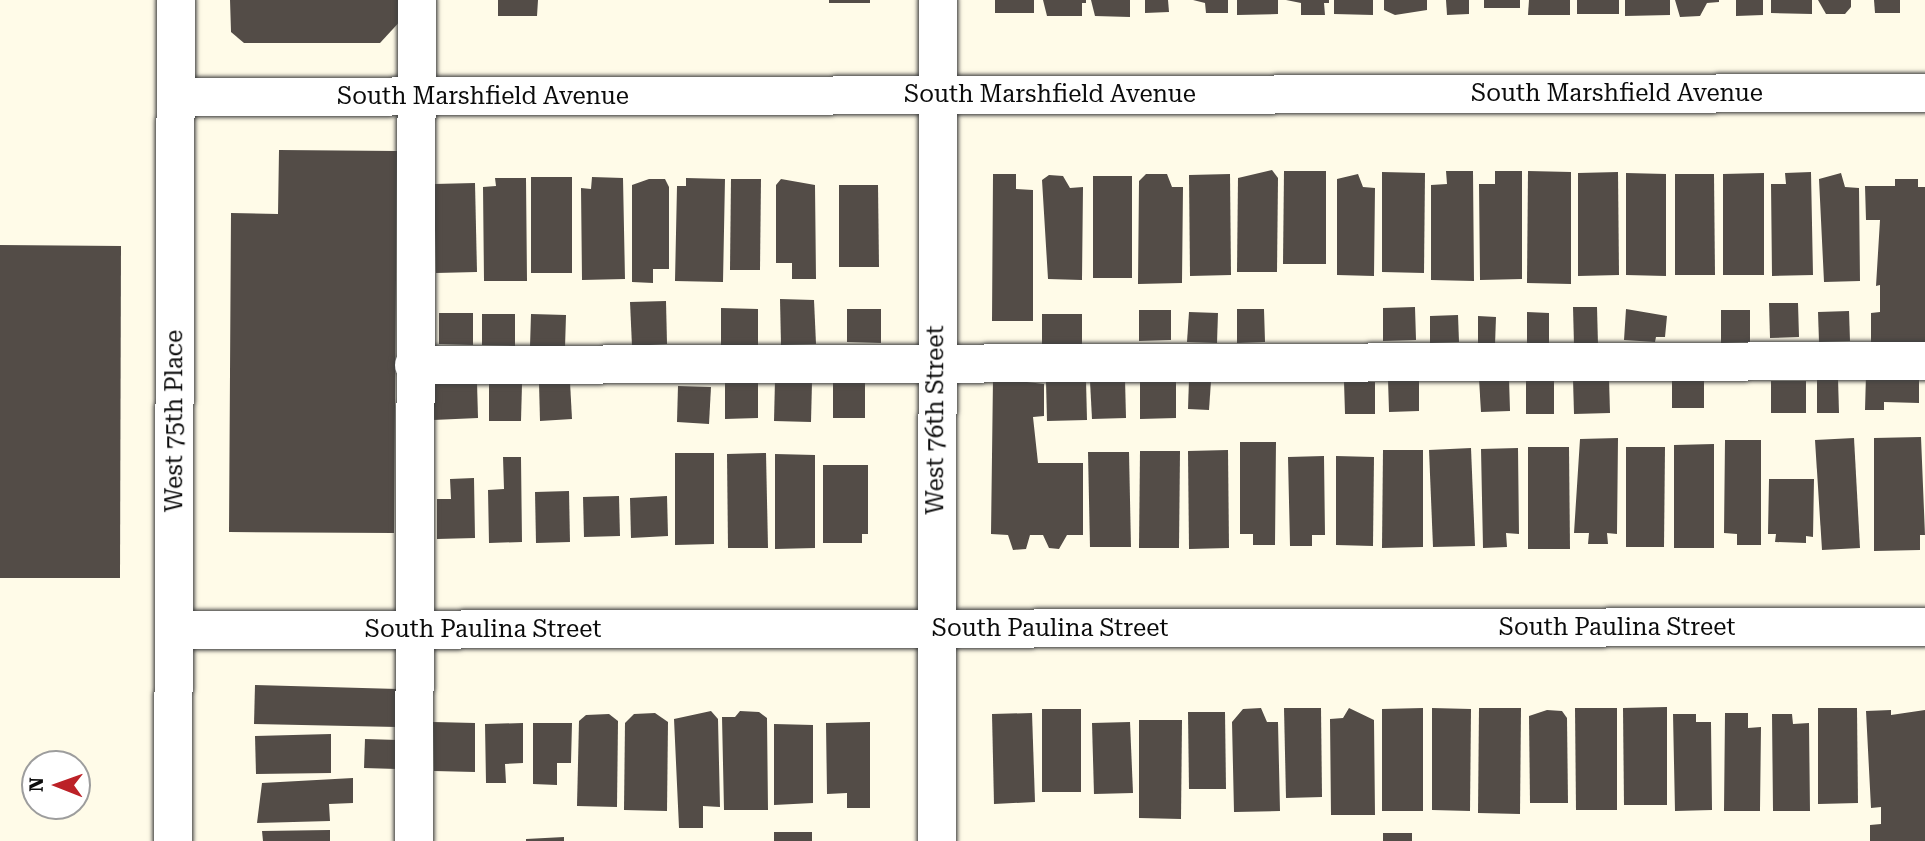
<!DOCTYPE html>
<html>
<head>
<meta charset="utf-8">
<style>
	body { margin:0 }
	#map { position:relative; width:1925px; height:841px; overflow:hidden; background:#fffbe8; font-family:"Roboto Serif",serif }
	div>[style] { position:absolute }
	.building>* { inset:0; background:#534c47 }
	.roads { filter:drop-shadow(0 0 2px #3e3e3e) drop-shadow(0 0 2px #3e3e3e) }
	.minor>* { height:38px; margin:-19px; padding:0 19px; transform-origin:19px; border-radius:19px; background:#fff }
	span { translate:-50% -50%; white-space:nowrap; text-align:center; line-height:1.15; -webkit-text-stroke:7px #fff; paint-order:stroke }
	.street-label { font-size:24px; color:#0b0b0b }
	.north { position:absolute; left:21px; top:750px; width:70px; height:70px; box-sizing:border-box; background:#fff; border:2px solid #9d9d9d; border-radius:50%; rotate:271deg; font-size:19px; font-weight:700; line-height:28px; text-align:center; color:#0b0b0b }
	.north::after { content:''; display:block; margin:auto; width:24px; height:32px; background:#bc2127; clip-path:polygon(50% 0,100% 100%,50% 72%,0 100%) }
</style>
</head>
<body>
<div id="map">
	<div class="building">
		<div style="clip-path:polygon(230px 0,404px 0,404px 17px,380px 43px,244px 43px,231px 32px)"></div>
		<div style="clip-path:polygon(498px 0,538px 0,537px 16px,498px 16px)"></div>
		<div style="clip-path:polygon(829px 0,870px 0,870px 3px,829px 3px)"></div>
		<div style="clip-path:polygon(995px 0,1034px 0,1034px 13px,995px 13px)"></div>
		<div style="clip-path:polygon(1043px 0,1086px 0,1086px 3px,1082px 3px,1082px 16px,1047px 16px)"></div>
		<div style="clip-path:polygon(1091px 0,1130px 0,1130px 17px,1095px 16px)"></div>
		<div style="clip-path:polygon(1145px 0,1168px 0,1169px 12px,1145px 13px)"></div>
		<div style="clip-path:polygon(1193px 0,1228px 0,1228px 13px,1206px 13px,1205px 3px)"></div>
		<div style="clip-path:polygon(1237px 0,1278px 0,1278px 14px,1237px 15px)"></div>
		<div style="clip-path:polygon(1286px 0,1329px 0,1329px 3px,1324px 3px,1325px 15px,1301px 15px,1301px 3px)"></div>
		<div style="clip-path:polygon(1334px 0,1373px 0,1373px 15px,1334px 14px)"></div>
		<div style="clip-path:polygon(1384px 0,1427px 0,1427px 10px,1395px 15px,1384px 10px)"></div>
		<div style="clip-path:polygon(1446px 0,1469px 0,1469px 14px,1447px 15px)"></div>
		<div style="clip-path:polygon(1484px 0,1520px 0,1520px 8px,1484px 8px)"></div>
		<div style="clip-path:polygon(1529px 0,1570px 0,1570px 15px,1528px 15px)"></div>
		<div style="clip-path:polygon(1577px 0,1619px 0,1619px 14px,1577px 14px)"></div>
		<div style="clip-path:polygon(1625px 0,1670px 0,1670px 15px,1625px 16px)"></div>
		<div style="clip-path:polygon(1675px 0,1719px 0,1719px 2px,1707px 3px,1700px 16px,1680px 17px)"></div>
		<div style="clip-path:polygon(1736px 0,1763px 0,1763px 15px,1736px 16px)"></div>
		<div style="clip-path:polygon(1771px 0,1812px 0,1812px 14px,1771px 13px)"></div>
		<div style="clip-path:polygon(1818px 0,1851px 0,1851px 7px,1845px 14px,1826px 14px)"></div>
		<div style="clip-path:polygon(1874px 0,1900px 0,1900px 13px,1875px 13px)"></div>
		<div style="clip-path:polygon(279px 150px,397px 151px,394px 533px,229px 532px,231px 213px,278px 214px)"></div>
		<div style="clip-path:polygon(1272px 170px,1278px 178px,1277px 272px,1237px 272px,1238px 178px)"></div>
		<div style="clip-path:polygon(1284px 171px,1326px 171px,1326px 264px,1283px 264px)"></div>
		<div style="clip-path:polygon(1446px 171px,1473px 171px,1474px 281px,1431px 280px,1431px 185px,1447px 184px)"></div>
		<div style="clip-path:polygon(1495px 171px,1522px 171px,1522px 279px,1480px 280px,1479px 184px,1495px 184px)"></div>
		<div style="clip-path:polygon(1528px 171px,1571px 172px,1571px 284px,1527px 283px)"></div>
		<div style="clip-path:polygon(1382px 172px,1425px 173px,1424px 273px,1382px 272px)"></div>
		<div style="clip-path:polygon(1618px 172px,1619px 275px,1578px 276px,1578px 173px)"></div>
		<div style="clip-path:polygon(1811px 172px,1813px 275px,1772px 276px,1771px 184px,1786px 184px,1785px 173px)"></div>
		<div style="clip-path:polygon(1626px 173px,1666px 174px,1666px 276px,1626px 275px)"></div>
		<div style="clip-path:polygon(1764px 173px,1764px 275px,1723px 275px,1723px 174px)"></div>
		<div style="clip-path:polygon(1841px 173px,1845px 187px,1859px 188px,1860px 281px,1824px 282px,1819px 179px)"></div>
		<div style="clip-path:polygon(993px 174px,1016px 174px,1016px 189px,1033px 190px,1033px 321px,992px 321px)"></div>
		<div style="clip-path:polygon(1146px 174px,1167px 174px,1172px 187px,1183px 187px,1182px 283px,1138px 284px,1139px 181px)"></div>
		<div style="clip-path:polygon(1230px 174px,1231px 275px,1190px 276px,1189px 175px)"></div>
		<div style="clip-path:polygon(1358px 174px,1363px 187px,1375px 188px,1374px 276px,1337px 275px,1337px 179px)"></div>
		<div style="clip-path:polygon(1675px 174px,1714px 174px,1715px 275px,1675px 275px)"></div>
		<div style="clip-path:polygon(1049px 175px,1063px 176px,1070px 188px,1083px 187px,1082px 280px,1048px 279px,1042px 180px)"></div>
		<div style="clip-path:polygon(1093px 176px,1132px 176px,1132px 278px,1093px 278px)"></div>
		<div style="clip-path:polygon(531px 177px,572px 177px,572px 273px,531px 273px)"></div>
		<div style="clip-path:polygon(592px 177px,623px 178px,625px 279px,582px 280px,581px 188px,591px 189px)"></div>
		<div style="clip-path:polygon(495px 178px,526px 178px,527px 281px,484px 281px,483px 187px,496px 186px)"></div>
		<div style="clip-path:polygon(686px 178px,725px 179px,723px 282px,675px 281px,677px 186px,686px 186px)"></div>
		<div style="clip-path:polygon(649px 179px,665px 179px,669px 187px,669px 269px,653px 269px,653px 283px,632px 282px,632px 185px)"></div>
		<div style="clip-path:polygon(731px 179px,761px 179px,760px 270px,730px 270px)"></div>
		<div style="clip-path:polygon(781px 179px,815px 185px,816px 279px,792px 279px,792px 263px,776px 263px,776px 185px)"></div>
		<div style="clip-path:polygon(1895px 179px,1918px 179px,1918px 187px,1925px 187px,1925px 346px,1871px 346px,1871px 313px,1880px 312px,1880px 285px,1876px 286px,1880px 220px,1866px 220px,1865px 186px,1895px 186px)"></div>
		<div style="clip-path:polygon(475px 183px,477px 272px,436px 273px,434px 184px)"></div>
		<div style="clip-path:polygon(839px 185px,878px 185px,879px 267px,839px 267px)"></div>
		<div style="clip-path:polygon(0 245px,121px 246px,120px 578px,0 578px)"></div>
		<div style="clip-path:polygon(780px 299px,814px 300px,816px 344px,781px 345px)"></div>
		<div style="clip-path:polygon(666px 301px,667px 344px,632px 346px,630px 302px)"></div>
		<div style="clip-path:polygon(1769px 303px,1798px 303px,1799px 337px,1770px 338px)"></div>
		<div style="clip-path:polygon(1415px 307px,1416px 340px,1383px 341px,1383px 308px)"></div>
		<div style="clip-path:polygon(1573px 307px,1597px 307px,1598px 345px,1574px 345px)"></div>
		<div style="clip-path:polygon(721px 308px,758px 309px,758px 346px,721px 346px)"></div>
		<div style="clip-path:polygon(847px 309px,881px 309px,881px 343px,847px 342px)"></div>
		<div style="clip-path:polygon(1237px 309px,1264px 309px,1265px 342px,1237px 343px)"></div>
		<div style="clip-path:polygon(1626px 309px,1667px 316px,1665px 337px,1656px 337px,1655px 342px,1624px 340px)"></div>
		<div style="clip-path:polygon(1139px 310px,1171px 310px,1171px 340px,1139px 341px)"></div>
		<div style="clip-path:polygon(1721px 310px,1750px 310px,1750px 342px,1721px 343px)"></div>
		<div style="clip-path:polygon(1849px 311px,1850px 341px,1819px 342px,1818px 312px)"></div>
		<div style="clip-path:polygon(1189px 312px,1218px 313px,1217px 343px,1187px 342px)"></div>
		<div style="clip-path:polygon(1527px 312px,1549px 313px,1549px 345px,1527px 346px)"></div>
		<div style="clip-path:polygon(439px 313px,473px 313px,473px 345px,439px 344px)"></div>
		<div style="clip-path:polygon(482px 314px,515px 314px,515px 346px,482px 345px)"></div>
		<div style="clip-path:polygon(531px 314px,566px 315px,565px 347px,530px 347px)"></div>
		<div style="clip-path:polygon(1042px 314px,1082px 314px,1082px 344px,1042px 344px)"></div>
		<div style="clip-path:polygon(1458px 315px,1459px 342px,1430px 343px,1430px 316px)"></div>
		<div style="clip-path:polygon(1478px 316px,1496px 317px,1495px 345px,1478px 345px)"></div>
		<div style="clip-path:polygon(1866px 374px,1919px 374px,1919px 403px,1884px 402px,1884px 410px,1865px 410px)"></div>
		<div style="clip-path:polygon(1672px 377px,1704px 377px,1704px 408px,1672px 408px)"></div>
		<div style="clip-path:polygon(993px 378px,1044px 384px,1044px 416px,1033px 417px,1038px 463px,1083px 463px,1083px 535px,1067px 535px,1059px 549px,1049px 548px,1043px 535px,1030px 535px,1026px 549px,1013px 550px,1008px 535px,991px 534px)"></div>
		<div style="clip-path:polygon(1419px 378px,1419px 411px,1389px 412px,1388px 379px)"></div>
		<div style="clip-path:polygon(1509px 378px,1510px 411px,1481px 412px,1479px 379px)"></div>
		<div style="clip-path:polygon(1609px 378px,1610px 413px,1574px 414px,1573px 379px)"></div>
		<div style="clip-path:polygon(1817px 378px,1838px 378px,1839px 413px,1817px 413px)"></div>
		<div style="clip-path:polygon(1125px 379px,1126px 418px,1092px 419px,1090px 381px)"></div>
		<div style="clip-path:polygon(1189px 379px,1211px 381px,1209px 410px,1188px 409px)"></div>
		<div style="clip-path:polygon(1526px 379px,1554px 379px,1554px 414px,1526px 414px)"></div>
		<div style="clip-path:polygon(725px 380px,758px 380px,758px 418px,725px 419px)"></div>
		<div style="clip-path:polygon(775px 380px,812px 382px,811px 422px,774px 421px)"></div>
		<div style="clip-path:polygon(1086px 380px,1087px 420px,1047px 421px,1046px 381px)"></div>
		<div style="clip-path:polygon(833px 381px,865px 382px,865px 418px,833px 418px)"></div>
		<div style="clip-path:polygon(1771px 381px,1806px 381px,1806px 413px,1771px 413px)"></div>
		<div style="clip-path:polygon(477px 382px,478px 418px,433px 420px,432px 383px)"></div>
		<div style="clip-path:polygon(570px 382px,572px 419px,540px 421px,539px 383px)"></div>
		<div style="clip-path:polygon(1140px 382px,1176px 382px,1176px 418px,1140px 419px)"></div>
		<div style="clip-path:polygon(1344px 382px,1375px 382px,1375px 414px,1345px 414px)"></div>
		<div style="clip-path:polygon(489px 384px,522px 384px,521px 421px,489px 421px)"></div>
		<div style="clip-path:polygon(678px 386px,711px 387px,709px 424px,677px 422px)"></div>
		<div style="clip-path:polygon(1921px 437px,1925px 535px,1920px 535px,1920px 550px,1874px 551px,1874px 438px)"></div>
		<div style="clip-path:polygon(1618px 438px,1617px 534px,1607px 533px,1608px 544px,1588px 544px,1589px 533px,1574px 533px,1580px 439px)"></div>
		<div style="clip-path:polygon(1854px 438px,1860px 548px,1822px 550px,1815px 440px)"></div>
		<div style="clip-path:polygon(1725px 440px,1761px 440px,1761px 545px,1737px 545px,1737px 534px,1724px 533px)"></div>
		<div style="clip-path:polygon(1240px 442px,1276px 442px,1275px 545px,1253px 545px,1253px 534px,1240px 534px)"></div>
		<div style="clip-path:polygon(1714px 444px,1714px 548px,1674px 548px,1674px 445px)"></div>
		<div style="clip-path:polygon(1528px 447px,1569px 447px,1570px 549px,1528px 549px)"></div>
		<div style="clip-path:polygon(1626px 447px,1665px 447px,1664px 547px,1626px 547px)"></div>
		<div style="clip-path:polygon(1471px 448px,1475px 546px,1433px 547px,1429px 450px)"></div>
		<div style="clip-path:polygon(1518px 448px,1519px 534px,1506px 533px,1507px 547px,1483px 548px,1481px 449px)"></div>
		<div style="clip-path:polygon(1228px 450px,1229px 548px,1189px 549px,1188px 451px)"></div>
		<div style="clip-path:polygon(1383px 450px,1423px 450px,1423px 547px,1382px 548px)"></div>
		<div style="clip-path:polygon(1140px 451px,1180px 451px,1179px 548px,1139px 548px)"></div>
		<div style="clip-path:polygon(1088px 452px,1129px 452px,1131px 547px,1090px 547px)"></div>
		<div style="clip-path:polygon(675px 453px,714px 453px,714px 544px,675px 545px)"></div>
		<div style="clip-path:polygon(766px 453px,768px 548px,728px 548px,727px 454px)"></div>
		<div style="clip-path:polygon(775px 454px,815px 455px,815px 548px,775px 549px)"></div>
		<div style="clip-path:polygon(1324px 456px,1325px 535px,1312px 535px,1312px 546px,1290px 546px,1288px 457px)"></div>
		<div style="clip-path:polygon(1336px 456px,1374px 457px,1373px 546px,1336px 545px)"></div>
		<div style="clip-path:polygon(503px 457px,521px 457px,522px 542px,489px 543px,488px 490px,504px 489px)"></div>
		<div style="clip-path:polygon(823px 465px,868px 465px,868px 534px,862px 534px,862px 543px,823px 543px)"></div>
		<div style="clip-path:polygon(474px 478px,475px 538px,437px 539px,437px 499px,451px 499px,450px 479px)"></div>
		<div style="clip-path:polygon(1769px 479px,1814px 479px,1813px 537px,1806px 536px,1806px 543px,1775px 542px,1776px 534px,1768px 534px)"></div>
		<div style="clip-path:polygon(569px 491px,570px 542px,536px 543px,535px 492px)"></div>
		<div style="clip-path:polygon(619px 496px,620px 536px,584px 537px,583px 497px)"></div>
		<div style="clip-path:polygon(667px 496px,668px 536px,631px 538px,630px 498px)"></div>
		<div style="clip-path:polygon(255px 685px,398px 689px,397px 727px,254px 724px)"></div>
		<div style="clip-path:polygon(1667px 707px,1667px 805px,1624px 805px,1623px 708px)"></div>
		<div style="clip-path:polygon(1261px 708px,1267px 722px,1278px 722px,1280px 811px,1234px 812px,1232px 722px,1243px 709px)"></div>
		<div style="clip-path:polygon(1284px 708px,1321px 708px,1322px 797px,1286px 798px)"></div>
		<div style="clip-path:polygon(1349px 708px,1374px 720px,1375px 815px,1331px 815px,1330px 719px,1343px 718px)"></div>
		<div style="clip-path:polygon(1423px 708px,1423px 811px,1382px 811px,1382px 709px)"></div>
		<div style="clip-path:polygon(1432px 708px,1471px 709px,1470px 811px,1432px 810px)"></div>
		<div style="clip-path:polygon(1479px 708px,1521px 708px,1520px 814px,1478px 813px)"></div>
		<div style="clip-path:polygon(1575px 708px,1617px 708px,1617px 810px,1576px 810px)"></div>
		<div style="clip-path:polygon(1818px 708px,1857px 708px,1858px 803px,1818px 804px)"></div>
		<div style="clip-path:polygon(1042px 709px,1081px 709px,1081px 792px,1042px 792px)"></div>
		<div style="clip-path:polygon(1547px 710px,1562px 711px,1567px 718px,1568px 803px,1530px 803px,1529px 716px)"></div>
		<div style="clip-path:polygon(1891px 710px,1891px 715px,1925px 710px,1925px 841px,1870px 841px,1870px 825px,1881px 824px,1881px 807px,1871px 808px,1866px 711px)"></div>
		<div style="clip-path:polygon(711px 711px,718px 719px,720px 807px,703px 806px,703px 828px,679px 828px,674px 719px)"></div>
		<div style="clip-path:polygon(740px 711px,759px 712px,767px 718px,768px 810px,724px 810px,722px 717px,735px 717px)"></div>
		<div style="clip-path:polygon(1188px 712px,1225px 712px,1226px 789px,1189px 789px)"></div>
		<div style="clip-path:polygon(655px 713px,668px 722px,667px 811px,624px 810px,625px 723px,634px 714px)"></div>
		<div style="clip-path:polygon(1032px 713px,1035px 802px,994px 804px,992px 714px)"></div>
		<div style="clip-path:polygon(1725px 713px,1748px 713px,1748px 728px,1761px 727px,1760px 811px,1724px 811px)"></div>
		<div style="clip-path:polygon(609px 714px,618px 721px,617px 807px,577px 806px,579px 721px,586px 715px)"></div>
		<div style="clip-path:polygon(1673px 714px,1696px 714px,1696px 722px,1711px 722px,1712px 810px,1675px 811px)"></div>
		<div style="clip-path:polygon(1772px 714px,1792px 714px,1793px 724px,1809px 723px,1810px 811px,1773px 811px)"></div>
		<div style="clip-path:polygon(1139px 720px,1182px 720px,1181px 819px,1139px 818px)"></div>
		<div style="clip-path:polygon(433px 722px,475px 723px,475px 772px,434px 771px)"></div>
		<div style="clip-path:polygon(870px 722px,870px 808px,847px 808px,847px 793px,827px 794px,826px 723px)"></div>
		<div style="clip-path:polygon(1130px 722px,1133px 793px,1094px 794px,1092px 723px)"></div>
		<div style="clip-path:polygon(523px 723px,523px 763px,505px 764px,506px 783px,486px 783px,485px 724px)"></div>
		<div style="clip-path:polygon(533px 723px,572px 723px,571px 763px,557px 763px,557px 785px,533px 784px)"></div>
		<div style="clip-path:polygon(774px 724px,813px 725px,813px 803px,774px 805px)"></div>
		<div style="clip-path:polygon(331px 734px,331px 773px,256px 774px,255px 736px)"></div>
		<div style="clip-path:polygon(365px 739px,398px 740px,397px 769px,364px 768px)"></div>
		<div style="clip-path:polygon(353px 778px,353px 803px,329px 804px,330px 821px,257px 823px,262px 783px)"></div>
		<div style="clip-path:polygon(330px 830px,330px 841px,263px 841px,262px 831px)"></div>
		<div style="clip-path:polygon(774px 832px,812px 832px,812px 841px,774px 841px)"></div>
		<div style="clip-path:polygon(1383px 833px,1412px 833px,1412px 841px,1383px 841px)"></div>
		<div style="clip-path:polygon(564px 837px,564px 841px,526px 841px,526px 839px)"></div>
	</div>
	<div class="roads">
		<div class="minor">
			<div style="left:176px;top:97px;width:1749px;rotate:-0.13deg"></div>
			<div style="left:414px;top:365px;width:1511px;rotate:-0.15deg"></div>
			<div style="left:175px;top:630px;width:1750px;rotate:-0.1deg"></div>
			<div style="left:173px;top:841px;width:841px;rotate:-89.8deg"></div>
			<div style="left:414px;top:841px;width:841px;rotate:-89.8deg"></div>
			<div style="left:937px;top:841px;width:841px;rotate:-89.93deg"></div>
		</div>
	</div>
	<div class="street-label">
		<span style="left:1617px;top:94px">South Marshfield Avenue</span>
		<span style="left:1050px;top:95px">South Marshfield Avenue</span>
		<span style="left:483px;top:97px">South Marshfield Avenue</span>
		<span style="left:936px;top:420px;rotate:-90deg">West 76th Street</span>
		<span style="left:175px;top:421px;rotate:-90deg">West 75th Place</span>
		<span style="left:1617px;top:628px">South Paulina Street</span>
		<span style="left:1050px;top:629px">South Paulina Street</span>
		<span style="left:483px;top:630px">South Paulina Street</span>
	</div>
	<div class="north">N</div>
</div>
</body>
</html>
